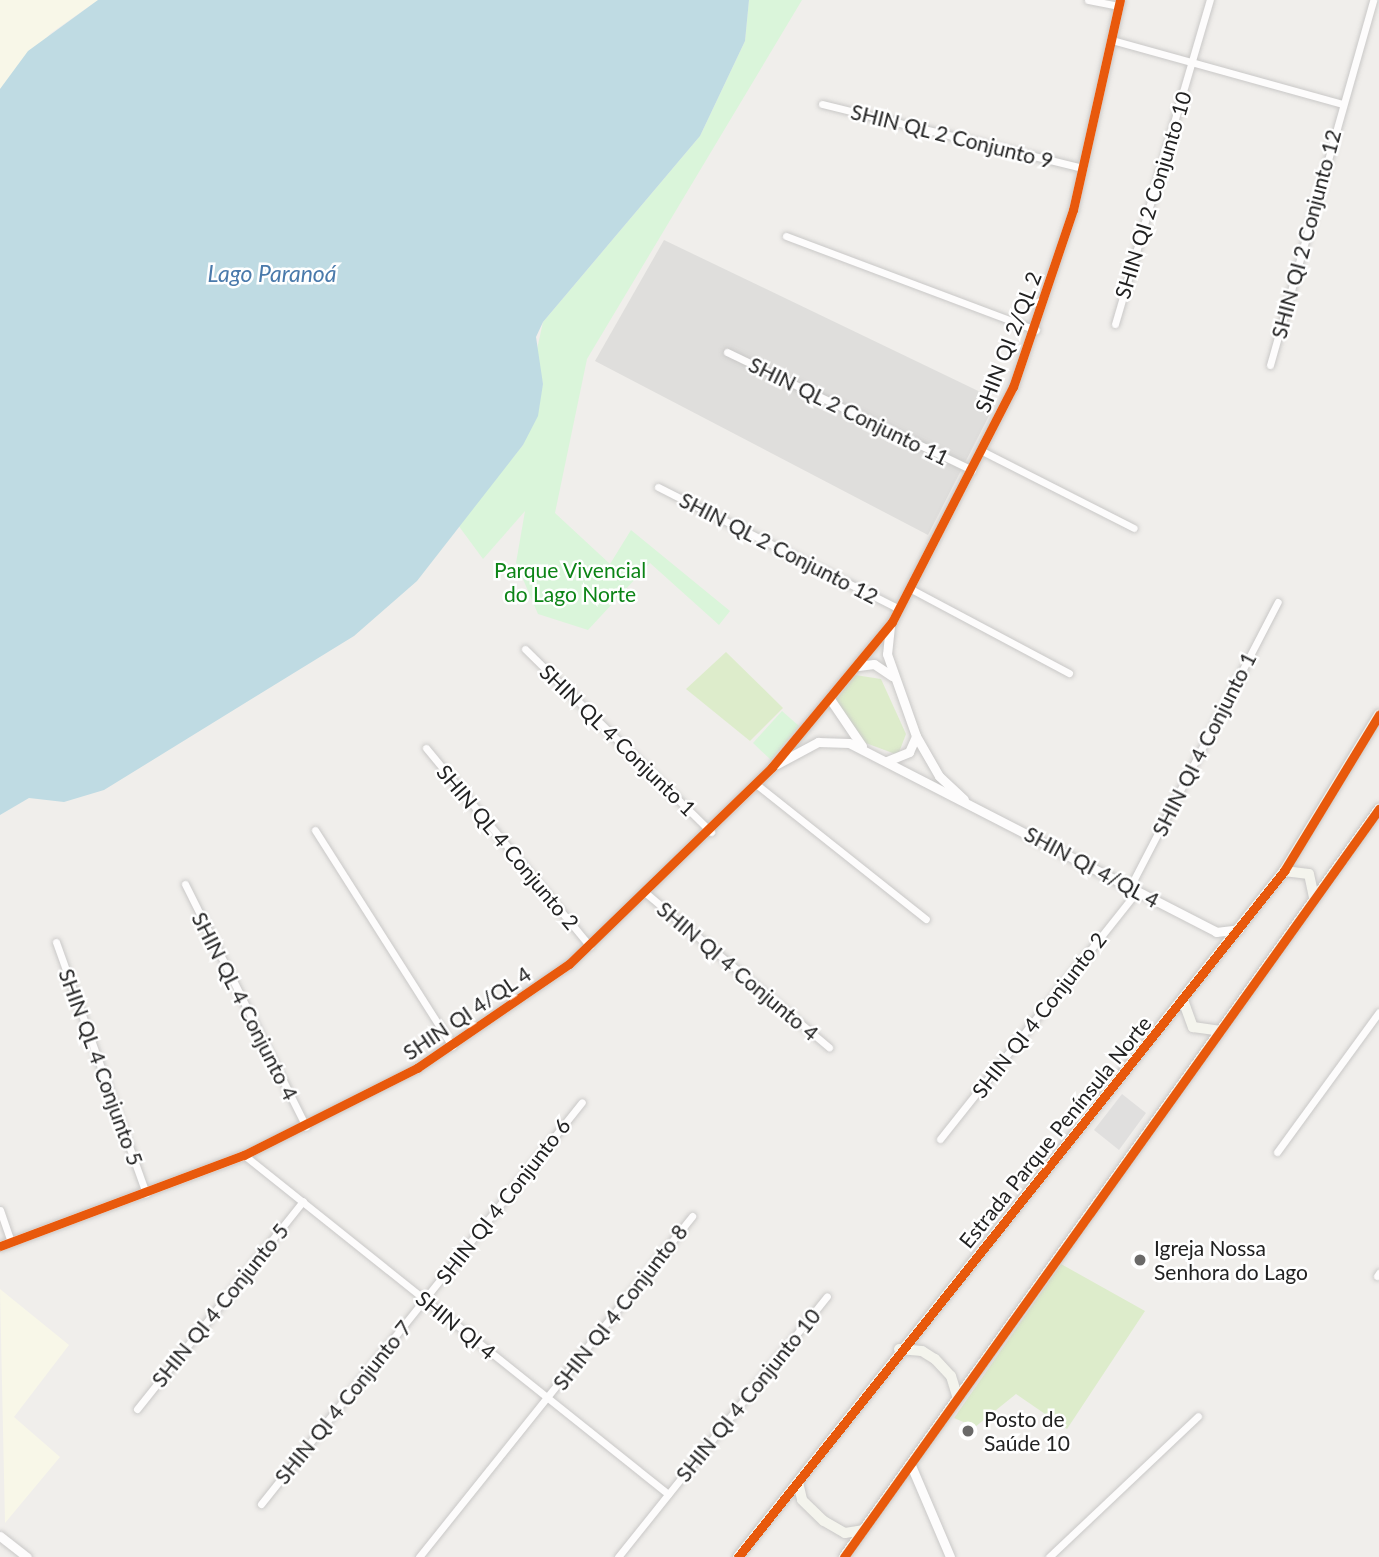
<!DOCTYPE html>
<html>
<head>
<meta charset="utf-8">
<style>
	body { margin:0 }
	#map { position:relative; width:1379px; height:1557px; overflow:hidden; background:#f0eeeb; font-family:Lato,sans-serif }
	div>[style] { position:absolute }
	.residential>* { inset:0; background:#dfdedc }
	.education>* { inset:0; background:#f8f7e8 }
	.grass>* { inset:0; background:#ddeccb }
	.park>* { inset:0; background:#daf5da }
	.parking>* { inset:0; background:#e0dfde }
	.water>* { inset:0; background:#bfdbe3 }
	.roads { filter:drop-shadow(0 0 2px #c9c8c7) drop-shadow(0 0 2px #c9c8c7) }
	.minor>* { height:7px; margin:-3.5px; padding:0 3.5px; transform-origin:3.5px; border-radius:3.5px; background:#fdfcfc }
	.tertiary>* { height:9px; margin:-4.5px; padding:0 4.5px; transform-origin:4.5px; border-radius:4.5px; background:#fdfcfc }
	.secondary>* { height:10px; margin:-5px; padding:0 5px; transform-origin:5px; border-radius:5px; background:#f4f4ed }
	.cycleway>* { height:9px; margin:-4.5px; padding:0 4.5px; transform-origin:4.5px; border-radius:4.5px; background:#e8590c }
	.dots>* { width:19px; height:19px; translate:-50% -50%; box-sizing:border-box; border:4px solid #fff; border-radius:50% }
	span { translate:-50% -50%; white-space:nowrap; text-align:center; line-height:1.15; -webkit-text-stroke:5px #fff; paint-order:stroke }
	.street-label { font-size:21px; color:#222 }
	.park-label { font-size:21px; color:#0c8416 }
	.poi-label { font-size:21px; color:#222 }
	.left { translate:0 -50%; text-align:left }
	.water-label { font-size:23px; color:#4a7aab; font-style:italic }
</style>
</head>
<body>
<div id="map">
	<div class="residential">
		<div style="clip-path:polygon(664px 240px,997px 400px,928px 535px,595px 361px)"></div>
	</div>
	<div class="education">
		<div style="clip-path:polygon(0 0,98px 0,51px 33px,0 89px)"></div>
		<div style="clip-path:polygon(0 1289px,69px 1345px,14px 1417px,60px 1457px,5px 1523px)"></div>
	</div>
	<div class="grass">
		<div style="clip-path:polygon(726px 652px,783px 708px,750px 741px,686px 689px)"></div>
		<div style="clip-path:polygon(855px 675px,881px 679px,906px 734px,898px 755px,863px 742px,840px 715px,837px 699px)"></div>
		<div style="clip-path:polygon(1061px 1264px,1145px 1311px,1067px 1429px,1016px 1394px,975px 1427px,954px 1418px)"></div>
	</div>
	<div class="park">
		<div style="clip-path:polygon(749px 0,802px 0,587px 359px,555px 513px,610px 564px,631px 530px,730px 611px,719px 625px,650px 563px,588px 630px,538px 614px,516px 563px,525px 511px,483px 559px,458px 525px,523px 445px,543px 384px,536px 354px,543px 322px,700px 136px,745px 41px)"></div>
		<div style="clip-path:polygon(782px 711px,799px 726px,771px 760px,753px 743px)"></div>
	</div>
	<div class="parking">
		<div style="clip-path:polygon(1122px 1094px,1146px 1113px,1119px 1150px,1094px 1130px)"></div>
	</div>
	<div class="water">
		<div style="clip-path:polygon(98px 0,749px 0,745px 41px,700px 136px,543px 322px,536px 337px,543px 384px,538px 416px,523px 445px,417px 581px,354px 636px,104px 790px,64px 802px,29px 798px,0 815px,0 89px,28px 51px)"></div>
	</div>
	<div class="roads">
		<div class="minor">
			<div style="left:1088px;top:0;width:32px;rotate:11deg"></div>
			<div style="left:1112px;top:40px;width:239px;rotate:15.5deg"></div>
			<div style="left:822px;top:104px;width:269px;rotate:13.8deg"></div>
			<div style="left:786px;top:236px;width:267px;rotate:20.6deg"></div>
			<div style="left:1115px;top:324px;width:338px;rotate:-73.7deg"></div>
			<div style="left:727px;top:352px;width:272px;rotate:25.7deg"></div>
			<div style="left:1270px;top:365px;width:379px;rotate:-74.2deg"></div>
			<div style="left:982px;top:451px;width:170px;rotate:26.9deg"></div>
			<div style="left:658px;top:487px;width:270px;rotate:26.8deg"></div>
			<div style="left:911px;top:589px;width:179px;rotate:28deg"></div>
			<div style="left:525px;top:649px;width:261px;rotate:44.5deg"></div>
			<div style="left:426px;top:748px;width:257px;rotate:50.4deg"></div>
			<div style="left:756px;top:784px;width:217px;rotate:38.5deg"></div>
			<div style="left:315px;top:830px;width:256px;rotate:57.6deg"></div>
			<div style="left:185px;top:884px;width:271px;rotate:63.5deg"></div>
			<div style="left:1130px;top:887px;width:321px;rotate:-62.6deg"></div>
			<div style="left:647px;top:894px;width:238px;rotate:40.1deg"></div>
			<div style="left:56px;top:942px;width:267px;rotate:70.3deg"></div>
			<div style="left:940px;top:1139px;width:317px;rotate:-51.5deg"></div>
			<div style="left:1277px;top:1152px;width:173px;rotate:-53.9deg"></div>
			<div style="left:244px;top:1155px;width:543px;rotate:38.64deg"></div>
			<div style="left:0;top:1210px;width:34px;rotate:71deg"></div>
			<div style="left:1377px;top:1276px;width:4px;rotate:-56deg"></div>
			<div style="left:137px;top:1409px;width:266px;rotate:-51.4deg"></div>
			<div style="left:261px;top:1504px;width:514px;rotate:-51.39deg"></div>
			<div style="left:419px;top:1557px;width:437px;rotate:-51.3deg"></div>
			<div style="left:618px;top:1557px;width:334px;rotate:-51.3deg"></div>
			<div style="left:1049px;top:1557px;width:205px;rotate:-43.4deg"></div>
		</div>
		<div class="tertiary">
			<div style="left:890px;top:626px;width:28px;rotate:96deg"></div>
			<div style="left:887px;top:654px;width:87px;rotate:70.5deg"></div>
			<div style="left:916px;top:736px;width:46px;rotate:60.1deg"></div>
			<div style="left:939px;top:776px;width:34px;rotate:43deg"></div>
			<div style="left:858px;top:666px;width:16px;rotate:-7deg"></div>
			<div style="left:874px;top:664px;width:22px;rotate:34deg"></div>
			<div style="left:830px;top:699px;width:57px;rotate:55.8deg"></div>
			<div style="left:887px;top:761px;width:24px;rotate:-22deg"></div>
			<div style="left:909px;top:752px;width:17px;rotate:-66deg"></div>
			<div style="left:777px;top:764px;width:47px;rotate:-28.2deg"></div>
			<div style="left:818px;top:742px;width:31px;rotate:2deg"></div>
			<div style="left:849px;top:743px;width:413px;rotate:27.2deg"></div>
			<div style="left:1216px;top:932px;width:23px;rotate:-7deg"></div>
			<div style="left:0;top:1246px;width:260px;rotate:-20.5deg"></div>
			<div style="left:244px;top:1155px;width:194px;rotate:-26.7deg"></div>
			<div style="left:417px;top:1068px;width:184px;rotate:-34.4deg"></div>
			<div style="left:569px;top:964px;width:283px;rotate:-44.1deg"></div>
			<div style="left:772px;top:767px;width:188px;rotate:-50.4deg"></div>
			<div style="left:892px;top:622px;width:264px;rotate:-62.8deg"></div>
			<div style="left:1013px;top:387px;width:187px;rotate:-71.3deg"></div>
			<div style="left:1073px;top:210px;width:215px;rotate:-77.4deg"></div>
			<div style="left:910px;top:1463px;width:102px;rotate:66.9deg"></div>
			<div style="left:0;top:1536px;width:34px;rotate:38deg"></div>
		</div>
		<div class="secondary">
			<div style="left:1284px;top:871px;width:25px;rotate:7deg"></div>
			<div style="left:1309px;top:874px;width:25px;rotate:78deg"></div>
			<div style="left:1183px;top:1000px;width:29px;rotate:70deg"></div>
			<div style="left:1193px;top:1027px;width:28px;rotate:8deg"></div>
			<div style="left:899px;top:1349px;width:23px;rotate:5deg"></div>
			<div style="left:922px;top:1351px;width:15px;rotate:32deg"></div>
			<div style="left:935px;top:1359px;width:23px;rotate:47deg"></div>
			<div style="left:951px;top:1376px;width:21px;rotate:73deg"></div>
			<div style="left:798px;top:1482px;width:18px;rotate:77deg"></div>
			<div style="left:802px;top:1500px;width:30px;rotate:44deg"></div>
			<div style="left:824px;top:1521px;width:24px;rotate:30deg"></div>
			<div style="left:845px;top:1533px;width:18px;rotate:-9deg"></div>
			<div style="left:738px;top:1557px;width:877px;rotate:-51.48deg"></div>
			<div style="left:1284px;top:871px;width:183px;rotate:-58.7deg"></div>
			<div style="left:844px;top:1557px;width:920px;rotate:-54.43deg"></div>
		</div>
	</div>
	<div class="cycleway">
		<div style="left:0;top:1246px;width:260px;rotate:-20.5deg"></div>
		<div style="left:244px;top:1155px;width:194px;rotate:-26.7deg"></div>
		<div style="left:417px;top:1068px;width:184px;rotate:-34.4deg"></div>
		<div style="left:569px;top:964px;width:283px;rotate:-44.1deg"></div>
		<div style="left:772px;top:767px;width:188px;rotate:-50.4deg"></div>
		<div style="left:892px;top:622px;width:264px;rotate:-62.8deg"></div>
		<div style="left:1013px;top:387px;width:187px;rotate:-71.3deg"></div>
		<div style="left:1073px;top:210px;width:215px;rotate:-77.4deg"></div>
		<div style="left:738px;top:1557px;width:877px;rotate:-51.48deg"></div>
		<div style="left:1284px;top:871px;width:183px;rotate:-58.7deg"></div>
		<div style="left:844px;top:1557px;width:920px;rotate:-54.43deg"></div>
	</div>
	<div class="dots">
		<div style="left:1140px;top:1260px;background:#6a6968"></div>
		<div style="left:968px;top:1431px;background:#6a6968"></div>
	</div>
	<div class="street-label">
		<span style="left:952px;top:136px;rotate:14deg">SHIN QL 2 Conjunto 9</span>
		<span style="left:1153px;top:195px;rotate:-73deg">SHIN QI 2 Conjunto 10</span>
		<span style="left:1306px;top:234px;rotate:-75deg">SHIN QI 2 Conjunto 12</span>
		<span style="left:1008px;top:342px;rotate:-69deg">SHIN QI 2/QL 2</span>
		<span style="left:849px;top:411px;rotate:26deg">SHIN QL 2 Conjunto 11</span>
		<span style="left:779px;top:548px;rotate:27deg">SHIN QL 2 Conjunto 12</span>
		<span style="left:618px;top:740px;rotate:44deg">SHIN QL 4 Conjunto 1</span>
		<span style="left:1204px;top:744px;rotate:-63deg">SHIN QI 4 Conjunto 1</span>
		<span style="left:508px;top:847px;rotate:50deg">SHIN QL 4 Conjunto 2</span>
		<span style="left:1092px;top:867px;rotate:28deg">SHIN QI 4/QL 4</span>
		<span style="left:738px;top:971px;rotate:40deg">SHIN QI 4 Conjunto 4</span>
		<span style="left:245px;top:1006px;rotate:63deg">SHIN QL 4 Conjunto 4</span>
		<span style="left:467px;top:1013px;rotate:-34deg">SHIN QI 4/QL 4</span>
		<span style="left:1039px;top:1015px;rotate:-52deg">SHIN QI 4 Conjunto 2</span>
		<span style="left:101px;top:1067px;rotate:70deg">SHIN QL 4 Conjunto 5</span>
		<span style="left:1055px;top:1132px;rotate:-51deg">Estrada Parque Península Norte</span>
		<span style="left:503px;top:1201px;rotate:-52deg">SHIN QI 4 Conjunto 6</span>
		<span style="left:220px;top:1305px;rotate:-51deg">SHIN QI 4 Conjunto 5</span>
		<span style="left:620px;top:1307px;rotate:-52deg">SHIN QI 4 Conjunto 8</span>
		<span style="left:456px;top:1325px;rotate:39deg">SHIN QI 4</span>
		<span style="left:748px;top:1395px;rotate:-51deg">SHIN QI 4 Conjunto 10</span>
		<span style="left:343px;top:1402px;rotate:-51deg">SHIN QI 4 Conjunto 7</span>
	</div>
	<div class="park-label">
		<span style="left:570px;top:582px">Parque Vivencial<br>do Lago Norte</span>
	</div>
	<div class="poi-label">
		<span class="left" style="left:1154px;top:1260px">Igreja Nossa<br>Senhora do Lago</span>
		<span class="left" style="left:984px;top:1431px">Posto de<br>Saúde 10</span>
	</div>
	<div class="water-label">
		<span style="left:272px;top:273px">Lago Paranoá</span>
	</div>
</div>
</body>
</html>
